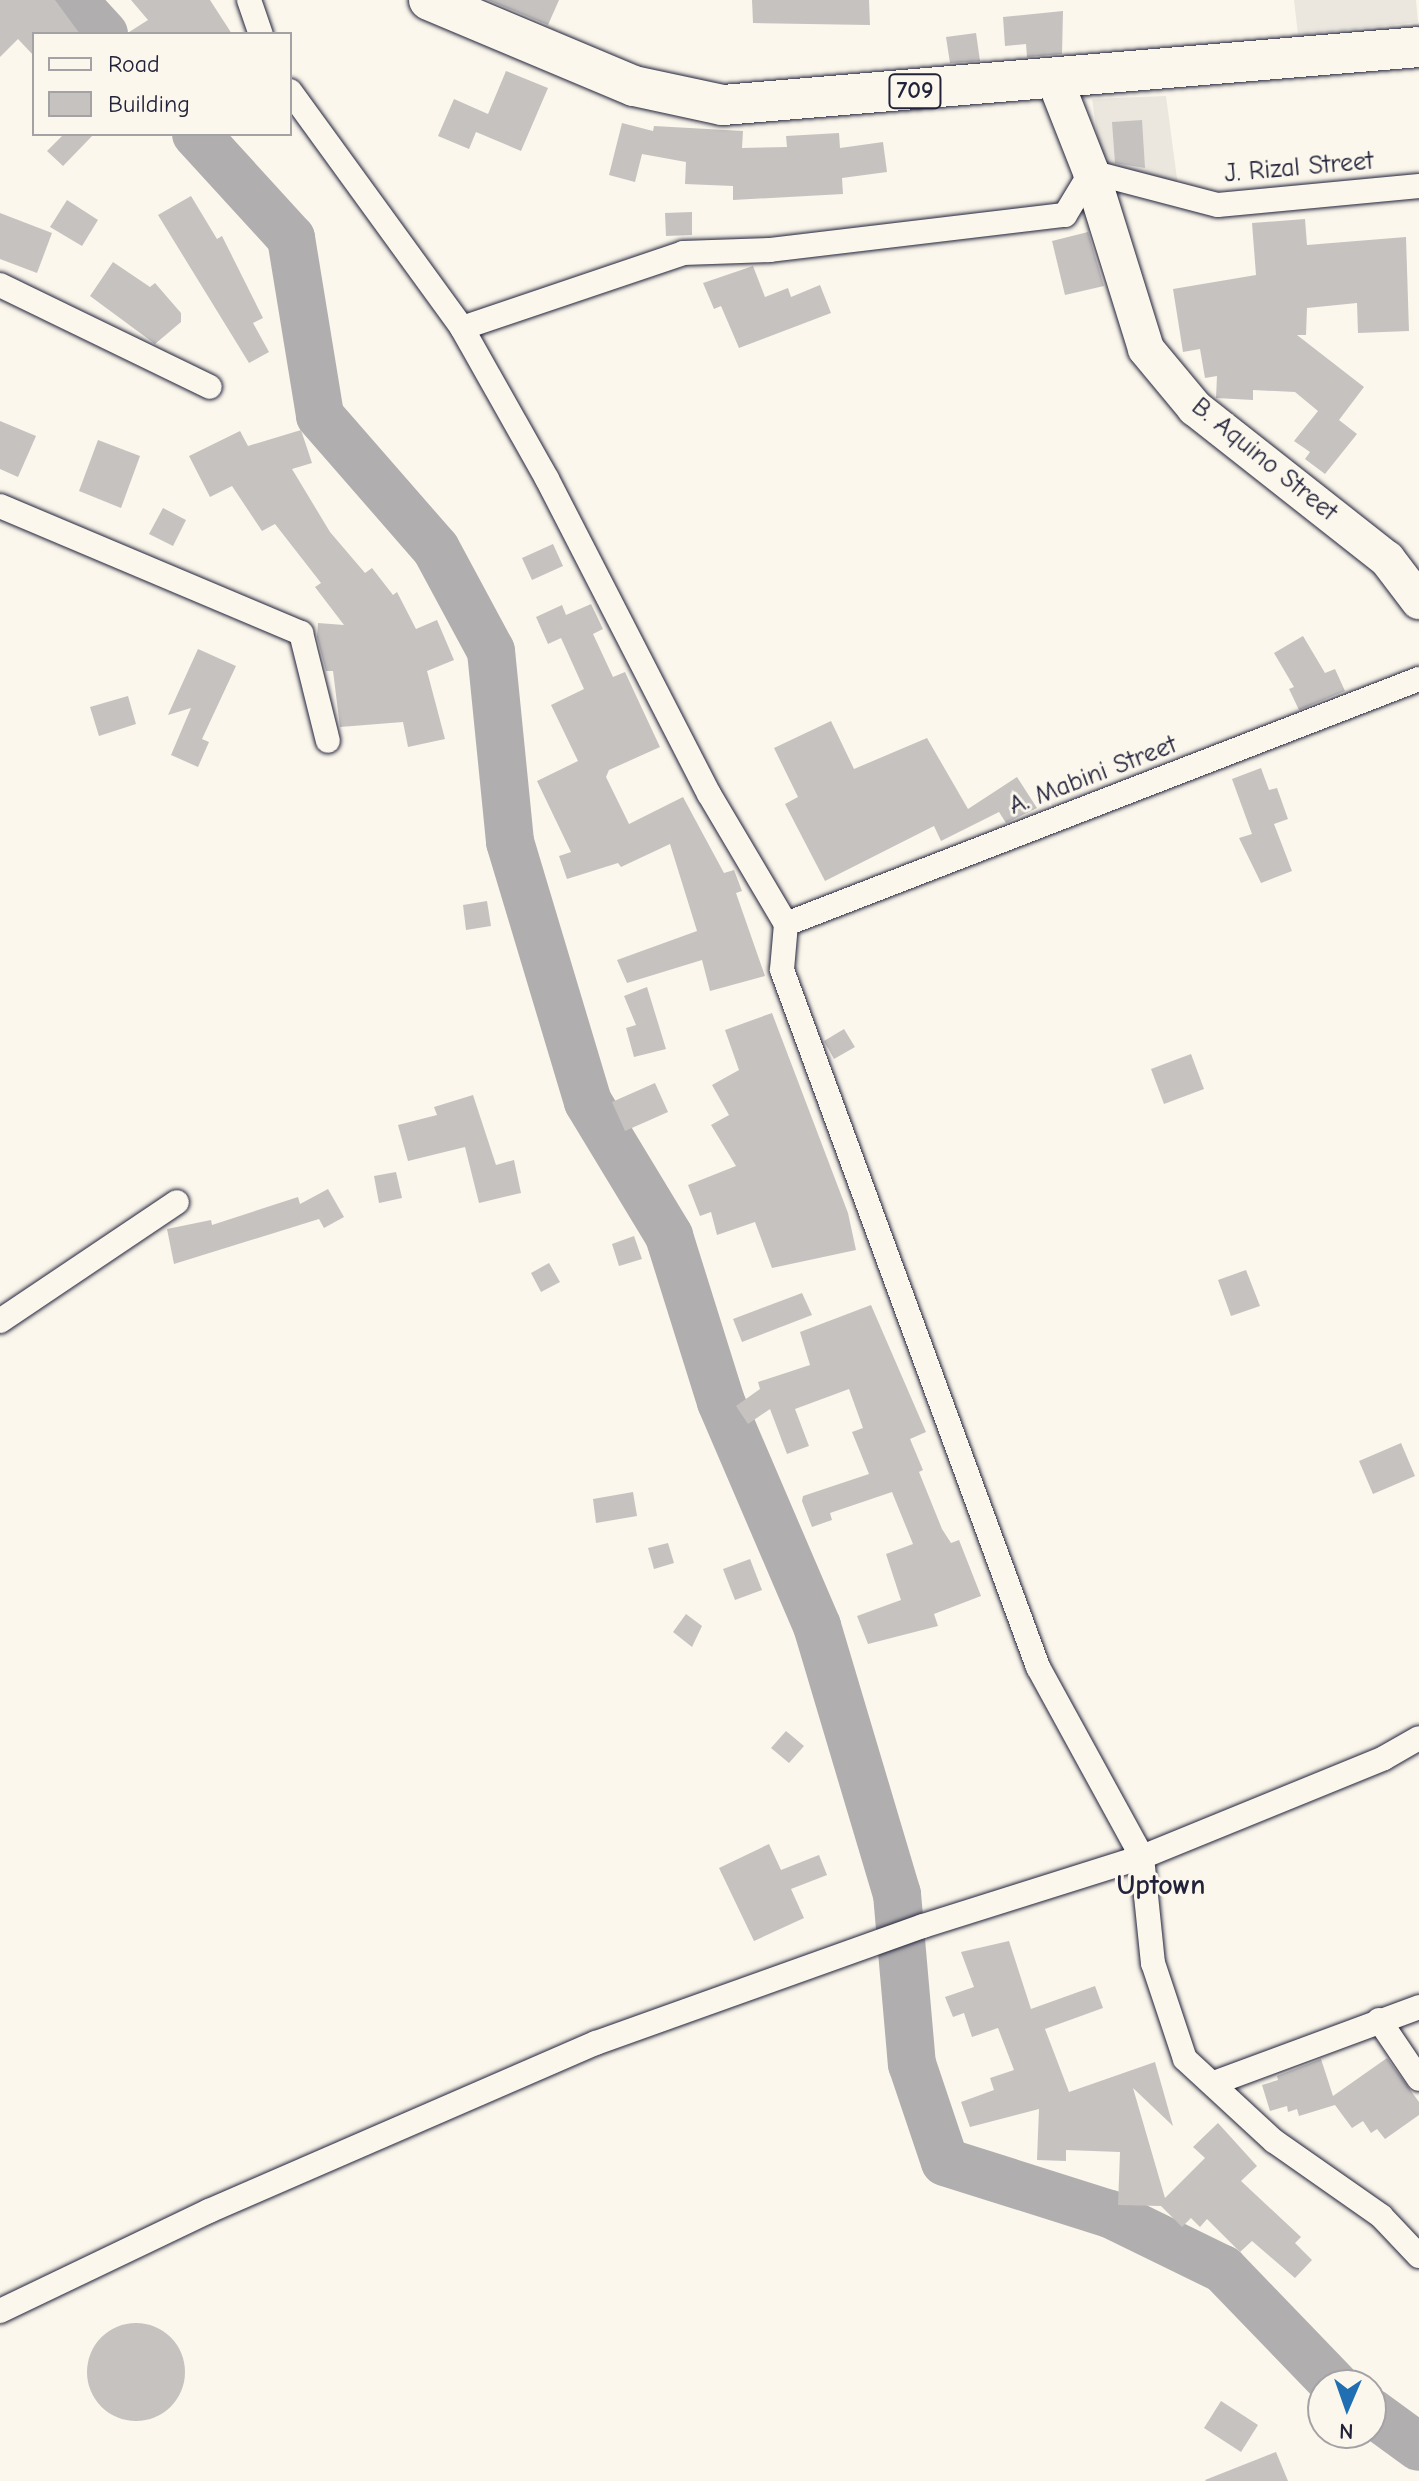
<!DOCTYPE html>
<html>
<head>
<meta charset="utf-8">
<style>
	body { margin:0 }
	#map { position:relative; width:1419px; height:2481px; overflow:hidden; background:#fbf7ec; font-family:"Comic Neue",sans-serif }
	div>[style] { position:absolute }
	.built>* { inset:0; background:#ebe7df }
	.river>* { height:48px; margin:-24px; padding:0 24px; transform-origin:24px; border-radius:24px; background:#b1aeb0 }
	.building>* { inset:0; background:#c6c2c0 }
	.round { border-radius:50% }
	.roads { filter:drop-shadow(0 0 2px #22223b) drop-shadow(0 0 2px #22223b) }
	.street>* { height:24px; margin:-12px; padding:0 12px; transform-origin:12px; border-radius:12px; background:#fbf7ec }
	.secondary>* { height:36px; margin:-18px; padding:0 18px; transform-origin:18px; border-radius:18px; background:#fbf7ec }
	.primary>* { height:40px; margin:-20px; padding:0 20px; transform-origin:20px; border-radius:20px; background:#fbf7ec }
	span { translate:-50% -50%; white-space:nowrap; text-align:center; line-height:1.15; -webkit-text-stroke:6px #fbf7ec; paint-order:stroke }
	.shield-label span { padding:2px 6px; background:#fbf7ec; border:2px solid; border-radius:6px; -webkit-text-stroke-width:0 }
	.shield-label { font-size:24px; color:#22223b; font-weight:700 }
	.street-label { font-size:26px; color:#22223b }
	.neighbourhood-label { font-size:28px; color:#22223b; font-weight:700 }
	.legend { position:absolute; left:32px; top:32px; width:260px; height:104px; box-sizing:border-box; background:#fbf7ec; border:2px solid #a4a2a5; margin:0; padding:10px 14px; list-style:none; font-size:24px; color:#22223b }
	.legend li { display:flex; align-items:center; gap:16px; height:40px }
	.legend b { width:40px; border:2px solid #a4a2a5 }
	.north { position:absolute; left:1307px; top:2369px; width:80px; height:80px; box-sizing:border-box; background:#fbf7ec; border:2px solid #a4a2a5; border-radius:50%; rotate:182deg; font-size:22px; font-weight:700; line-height:32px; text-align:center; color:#22223b }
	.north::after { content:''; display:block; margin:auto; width:28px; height:36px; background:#1f6fb2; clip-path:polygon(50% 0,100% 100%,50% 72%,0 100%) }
</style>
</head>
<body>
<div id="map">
	<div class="built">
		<div style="clip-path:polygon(1294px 0,1416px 0,1418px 22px,1298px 35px)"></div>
		<div style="clip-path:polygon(1166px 96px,1178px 186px,1102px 169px,1092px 99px)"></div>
	</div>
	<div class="river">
		<div style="left:73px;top:0;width:46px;rotate:47.6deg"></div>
		<div style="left:196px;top:134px;width:141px;rotate:47.6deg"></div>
		<div style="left:291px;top:238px;width:180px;rotate:80.7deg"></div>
		<div style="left:320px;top:416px;width:176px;rotate:48.9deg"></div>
		<div style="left:436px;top:549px;width:116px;rotate:61.7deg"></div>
		<div style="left:491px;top:651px;width:192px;rotate:84.3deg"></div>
		<div style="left:510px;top:842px;width:271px;rotate:73.3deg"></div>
		<div style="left:588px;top:1102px;width:157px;rotate:58.8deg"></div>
		<div style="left:669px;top:1236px;width:174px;rotate:72.6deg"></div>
		<div style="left:721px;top:1402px;width:244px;rotate:66.8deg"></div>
		<div style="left:817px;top:1626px;width:280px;rotate:73.4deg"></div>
		<div style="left:897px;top:1894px;width:171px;rotate:85deg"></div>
		<div style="left:912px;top:2064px;width:103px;rotate:71.4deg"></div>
		<div style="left:945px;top:2162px;width:173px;rotate:17.5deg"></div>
		<div style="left:1110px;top:2214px;width:126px;rotate:26deg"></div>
		<div style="left:1223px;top:2269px;width:161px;rotate:46deg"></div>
		<div style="left:1371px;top:2412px;width:59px;rotate:36.1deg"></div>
	</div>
	<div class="building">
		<div style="clip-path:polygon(0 0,55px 0,80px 34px,34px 34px,34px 56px,18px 39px,0 57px)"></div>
		<div style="clip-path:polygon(131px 0,210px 0,232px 34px,126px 34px,148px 20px)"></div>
		<div style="clip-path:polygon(488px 0,559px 0,548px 25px)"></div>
		<div style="clip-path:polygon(752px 0,869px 0,870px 25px,753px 23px)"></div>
		<div style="clip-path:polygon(1063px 11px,1062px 54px,1027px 57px,1026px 44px,1005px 46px,1003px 17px)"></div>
		<div style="clip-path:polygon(976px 33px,980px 61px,950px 63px,946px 37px)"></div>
		<div style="clip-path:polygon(506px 71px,548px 88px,521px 151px,476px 132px,469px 149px,438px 136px,454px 99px,488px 114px)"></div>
		<div style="clip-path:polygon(1142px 120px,1145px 168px,1115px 163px,1112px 122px)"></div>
		<div style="clip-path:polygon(622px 123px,653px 131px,654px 126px,743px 131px,742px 148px,787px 147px,786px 136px,839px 133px,840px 148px,883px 142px,887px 172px,842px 178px,843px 194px,733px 200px,733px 186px,685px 184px,686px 162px,642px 154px,635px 182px,609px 175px)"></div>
		<div style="clip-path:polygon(64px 134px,94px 134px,63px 166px,47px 151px)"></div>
		<div style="clip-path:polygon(191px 196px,217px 239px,222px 236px,263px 318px,253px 323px,269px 352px,249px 363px,158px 215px)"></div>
		<div style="clip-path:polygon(67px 200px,98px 220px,82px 246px,50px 227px)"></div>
		<div style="clip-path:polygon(692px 212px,692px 235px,666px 236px,665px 213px)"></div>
		<div style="clip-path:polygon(0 213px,52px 233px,37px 273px,0 259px)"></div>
		<div style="clip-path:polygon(1305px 219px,1307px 245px,1406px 237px,1409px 331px,1358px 333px,1357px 303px,1307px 308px,1306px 335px,1297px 335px,1364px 387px,1339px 420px,1357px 434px,1325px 474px,1305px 459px,1310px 452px,1294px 441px,1318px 411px,1295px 392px,1253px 390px,1253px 400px,1216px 398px,1217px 376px,1205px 378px,1200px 349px,1183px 352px,1173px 289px,1256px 275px,1252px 223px)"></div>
		<div style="clip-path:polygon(1088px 232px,1104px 286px,1065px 295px,1052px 241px)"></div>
		<div style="clip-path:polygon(113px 262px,150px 287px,155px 283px,181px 313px,181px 322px,155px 344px,90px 296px)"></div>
		<div style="clip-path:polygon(753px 266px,765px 297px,788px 288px,791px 297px,820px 285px,831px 313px,739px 348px,721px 306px,714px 309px,703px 283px)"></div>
		<div style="clip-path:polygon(0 421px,36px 436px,18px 477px,0 469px)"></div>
		<div style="clip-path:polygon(301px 430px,312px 463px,292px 469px,330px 532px,365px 573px,372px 568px,393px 595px,397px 592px,416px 629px,437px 620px,454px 660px,427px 671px,445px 739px,408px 747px,403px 722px,340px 727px,333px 671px,326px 671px,317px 637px,318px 623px,344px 625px,315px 587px,321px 583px,275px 524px,262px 531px,232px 486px,210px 497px,189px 456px,240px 431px,248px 446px)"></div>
		<div style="clip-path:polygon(98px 440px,140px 456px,121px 508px,79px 491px)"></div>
		<div style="clip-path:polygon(163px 508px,186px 520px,173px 546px,149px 534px)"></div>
		<div style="clip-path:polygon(553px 544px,563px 566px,532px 580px,522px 558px)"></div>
		<div style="clip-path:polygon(591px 604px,603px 629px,593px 634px,613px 677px,625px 672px,660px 747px,609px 770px,606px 777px,629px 824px,683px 797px,724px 873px,734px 870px,742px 891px,736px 893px,765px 976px,710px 991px,702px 960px,627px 983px,617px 960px,697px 931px,670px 844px,621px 867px,618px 863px,567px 879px,559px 856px,571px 852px,537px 781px,578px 761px,551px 705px,584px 689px,561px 638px,548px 644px,536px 617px,562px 605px,566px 615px)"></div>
		<div style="clip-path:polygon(1303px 636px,1325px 673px,1335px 669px,1345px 691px,1299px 710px,1289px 689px,1294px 687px,1274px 653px)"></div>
		<div style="clip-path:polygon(198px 649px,236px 666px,202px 739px,209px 742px,198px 767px,171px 755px,191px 708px,168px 715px)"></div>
		<div style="clip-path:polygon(128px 696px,136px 724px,99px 736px,90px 707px)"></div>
		<div style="clip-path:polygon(831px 721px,854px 769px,927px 738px,968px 809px,1017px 777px,1037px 808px,1006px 823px,999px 812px,941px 841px,934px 826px,825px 881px,785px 804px,798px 797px,774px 748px)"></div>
		<div style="clip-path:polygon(1261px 768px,1269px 790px,1277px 788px,1288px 819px,1274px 824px,1292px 871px,1261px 883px,1239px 838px,1252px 834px,1232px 779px)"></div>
		<div style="clip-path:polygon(487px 901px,491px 926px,466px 930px,463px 905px)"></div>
		<div style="clip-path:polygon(647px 987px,666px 1049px,634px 1057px,626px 1028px,636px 1025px,624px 996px)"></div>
		<div style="clip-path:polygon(772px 1013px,848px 1213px,856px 1250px,772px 1268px,755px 1222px,717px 1235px,711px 1212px,700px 1216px,688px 1185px,736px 1166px,711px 1125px,729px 1115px,712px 1085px,739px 1070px,725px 1030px)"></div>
		<div style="clip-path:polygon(844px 1029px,855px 1047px,834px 1059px,824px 1041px)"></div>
		<div style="clip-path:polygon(1191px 1054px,1204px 1089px,1164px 1104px,1151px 1069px)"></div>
		<div style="clip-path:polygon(655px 1083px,668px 1112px,625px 1131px,612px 1102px)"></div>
		<div style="clip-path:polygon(473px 1095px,496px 1165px,514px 1160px,521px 1193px,479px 1203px,465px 1147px,408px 1161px,398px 1125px,437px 1115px,434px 1107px)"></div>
		<div style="clip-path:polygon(396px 1172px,402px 1198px,379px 1203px,374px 1176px)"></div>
		<div style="clip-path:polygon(328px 1189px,344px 1217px,324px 1228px,319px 1219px,174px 1264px,167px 1229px,211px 1220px,212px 1225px,298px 1197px,300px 1204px)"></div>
		<div style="clip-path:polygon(634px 1236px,642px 1259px,619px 1266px,612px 1244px)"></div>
		<div style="clip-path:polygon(549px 1263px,560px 1282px,541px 1292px,531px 1273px)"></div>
		<div style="clip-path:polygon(1246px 1270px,1260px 1306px,1231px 1316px,1218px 1280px)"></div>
		<div style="clip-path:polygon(802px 1293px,812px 1315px,742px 1342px,733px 1319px)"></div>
		<div style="clip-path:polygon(871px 1305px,926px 1432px,910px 1439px,923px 1470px,919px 1472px,942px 1529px,951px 1543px,959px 1540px,981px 1596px,934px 1614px,938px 1626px,868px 1644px,857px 1616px,901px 1600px,886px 1554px,913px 1544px,892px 1492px,830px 1513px,832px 1520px,812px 1527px,802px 1501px,803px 1496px,869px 1474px,852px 1432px,863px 1428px,849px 1389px,795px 1409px,809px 1446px,787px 1454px,770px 1409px,748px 1424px,736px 1406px,760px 1389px,758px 1382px,810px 1365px,800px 1332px)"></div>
		<div style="clip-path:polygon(1401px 1443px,1415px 1476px,1373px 1494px,1359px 1461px)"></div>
		<div style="clip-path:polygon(633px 1492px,637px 1516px,596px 1523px,593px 1499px)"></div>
		<div style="clip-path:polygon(668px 1543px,674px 1563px,654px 1569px,648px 1548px)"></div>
		<div style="clip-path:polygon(750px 1559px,762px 1590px,735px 1600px,723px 1569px)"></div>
		<div style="clip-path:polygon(686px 1614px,702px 1626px,692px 1647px,673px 1632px)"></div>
		<div style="clip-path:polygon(786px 1731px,804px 1746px,789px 1763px,771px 1748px)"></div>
		<div style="clip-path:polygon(769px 1844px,781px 1870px,819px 1855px,827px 1875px,791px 1889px,804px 1918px,754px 1941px,719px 1868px)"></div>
		<div style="clip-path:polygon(1009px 1941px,1031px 2009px,1095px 1986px,1103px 2008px,1045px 2029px,1069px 2092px,1155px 2062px,1173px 2126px,1133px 2088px,1165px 2198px,1205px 2158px,1193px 2147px,1218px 2123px,1257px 2166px,1241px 2181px,1301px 2237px,1295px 2243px,1312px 2260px,1295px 2278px,1252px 2241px,1240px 2252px,1207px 2219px,1200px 2227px,1191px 2218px,1182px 2227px,1161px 2206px,1118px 2205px,1120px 2152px,1066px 2150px,1066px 2161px,1037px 2160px,1039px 2109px,970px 2127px,961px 2102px,994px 2090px,990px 2078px,1014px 2070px,998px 2028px,972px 2037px,964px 2013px,953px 2017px,945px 1997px,974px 1987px,961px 1952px)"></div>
		<div style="clip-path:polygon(1387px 2058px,1419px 2102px,1419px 2115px,1385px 2139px,1377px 2129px,1371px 2133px,1363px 2121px,1352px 2128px,1335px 2105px,1299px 2116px,1297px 2109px,1288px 2112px,1287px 2106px,1270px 2111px,1262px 2085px,1278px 2080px,1277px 2076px,1321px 2059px,1333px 2096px)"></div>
		<div class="round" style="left:87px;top:2323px;width:98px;height:98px"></div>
		<div style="clip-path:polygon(1221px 2401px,1258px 2425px,1241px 2452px,1204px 2428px)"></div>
		<div style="clip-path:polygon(1276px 2452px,1288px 2481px,1206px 2481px,1205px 2480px)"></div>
	</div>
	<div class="roads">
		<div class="street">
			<div style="left:249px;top:0;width:36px;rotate:71deg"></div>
			<div style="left:290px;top:91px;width:293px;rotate:54deg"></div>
			<div style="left:462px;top:328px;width:233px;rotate:-18.7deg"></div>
			<div style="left:683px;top:253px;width:87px;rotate:-2deg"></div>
			<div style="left:770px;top:250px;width:297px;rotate:-6.8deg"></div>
			<div style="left:1065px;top:215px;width:50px;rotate:-58.8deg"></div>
			<div style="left:1091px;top:172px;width:131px;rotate:14.6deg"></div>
			<div style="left:1218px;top:205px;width:202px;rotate:-5.4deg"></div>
			<div style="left:0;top:285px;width:233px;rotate:25.9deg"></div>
			<div style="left:462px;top:328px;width:173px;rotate:60.6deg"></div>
			<div style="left:547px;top:479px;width:354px;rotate:62.8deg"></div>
			<div style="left:709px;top:794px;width:151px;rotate:59.4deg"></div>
			<div style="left:786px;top:924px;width:46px;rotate:95deg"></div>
			<div style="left:782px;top:970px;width:743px;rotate:69.83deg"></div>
			<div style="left:1038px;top:1667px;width:217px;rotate:61.3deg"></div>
			<div style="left:1142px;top:1857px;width:107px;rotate:84.1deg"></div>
			<div style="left:1153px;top:1963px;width:101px;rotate:71.6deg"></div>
			<div style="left:1185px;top:2059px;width:121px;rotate:42.7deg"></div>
			<div style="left:1274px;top:2141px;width:131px;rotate:35deg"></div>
			<div style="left:1381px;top:2216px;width:55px;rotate:46.5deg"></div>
			<div style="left:0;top:506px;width:327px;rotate:22.9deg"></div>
			<div style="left:301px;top:633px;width:111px;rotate:76deg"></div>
			<div style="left:786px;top:924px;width:679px;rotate:-21.16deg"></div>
			<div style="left:0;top:1321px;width:213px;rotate:-33.9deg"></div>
			<div style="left:1379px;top:2020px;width:71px;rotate:55.9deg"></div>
			<div style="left:1214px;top:2083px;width:219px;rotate:-20.3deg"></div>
			<div style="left:0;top:2311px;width:232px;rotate:-25.6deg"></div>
			<div style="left:209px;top:2211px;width:422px;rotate:-23.5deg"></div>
			<div style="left:596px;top:2043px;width:347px;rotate:-19.7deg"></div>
			<div style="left:923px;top:1926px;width:230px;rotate:-17.5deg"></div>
			<div style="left:1142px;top:1857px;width:261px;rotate:-22.2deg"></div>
			<div style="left:1384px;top:1758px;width:40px;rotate:-29.7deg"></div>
		</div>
		<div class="secondary">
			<div style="left:1054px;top:78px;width:101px;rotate:68.5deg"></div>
			<div style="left:1091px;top:172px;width:185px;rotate:72.7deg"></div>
			<div style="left:1146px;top:349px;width:77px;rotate:50.3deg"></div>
			<div style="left:1195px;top:408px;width:244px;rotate:38.2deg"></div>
			<div style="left:1387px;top:559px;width:53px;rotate:52.7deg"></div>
		</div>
		<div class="primary">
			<div style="left:429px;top:0;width:222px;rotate:22.8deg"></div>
			<div style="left:634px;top:86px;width:91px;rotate:12.1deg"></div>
			<div style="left:723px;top:105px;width:698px;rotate:-4.76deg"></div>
		</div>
	</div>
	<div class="shield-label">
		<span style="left:915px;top:91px">709</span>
	</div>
	<div class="street-label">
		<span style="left:1299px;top:168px;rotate:-5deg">J. Rizal Street</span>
		<span style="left:1264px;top:460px;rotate:39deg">B. Aquino Street</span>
		<span style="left:1093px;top:776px;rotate:-21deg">A. Mabini Street</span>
	</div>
	<div class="neighbourhood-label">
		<span style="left:1161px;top:1885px">Uptown</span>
	</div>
	<ul class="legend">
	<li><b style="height:10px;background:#fbf7ec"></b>Road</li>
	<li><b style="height:22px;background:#c6c2c0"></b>Building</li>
	</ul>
	<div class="north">N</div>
</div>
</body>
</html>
